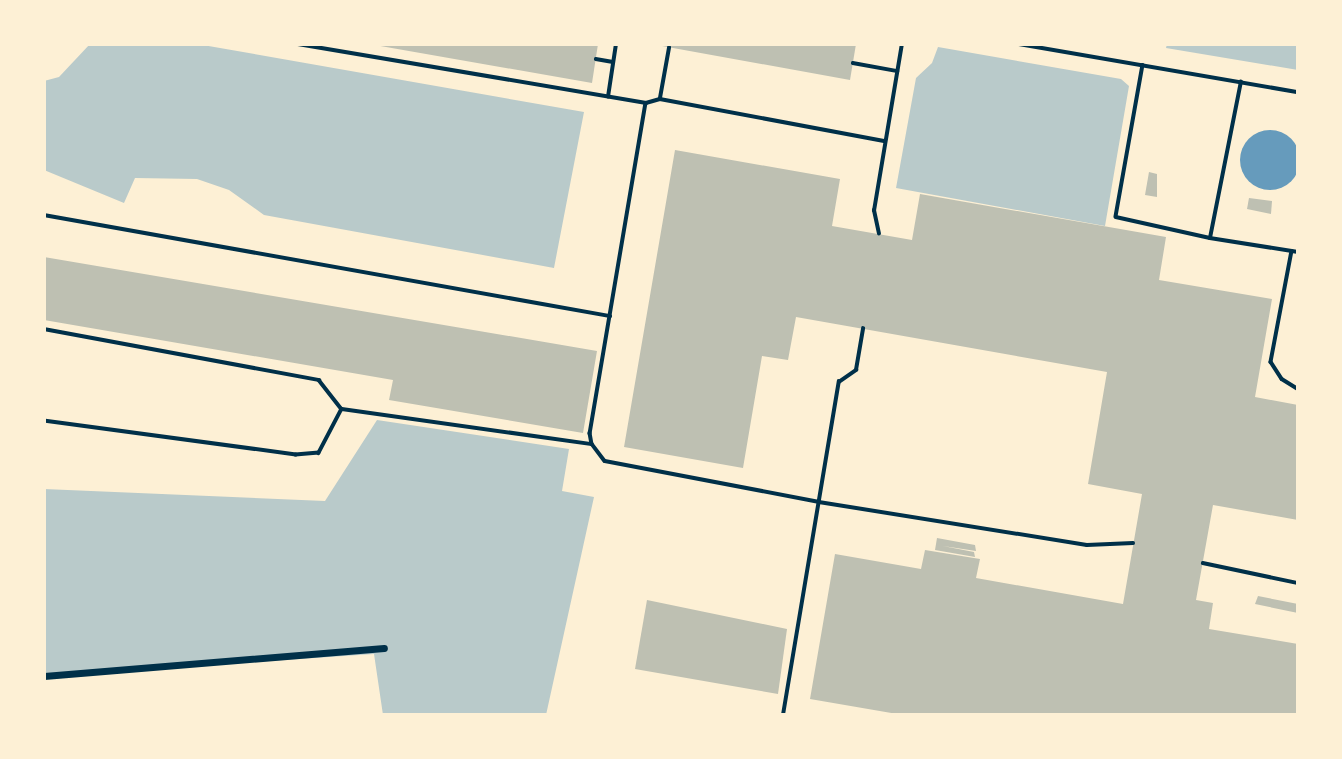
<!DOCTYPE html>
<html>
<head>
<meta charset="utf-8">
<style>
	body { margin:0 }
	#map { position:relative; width:1342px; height:759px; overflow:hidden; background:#fdf0d5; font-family:Figtree,sans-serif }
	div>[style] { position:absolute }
	.green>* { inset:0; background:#b9caca }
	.water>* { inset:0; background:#669bbc }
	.round { border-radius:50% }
	.building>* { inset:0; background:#bec0b2 }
	.service>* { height:3.5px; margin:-1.75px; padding:0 1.75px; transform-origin:1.75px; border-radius:1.75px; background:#003049 }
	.minor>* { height:7px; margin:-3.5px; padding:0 3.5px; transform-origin:3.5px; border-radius:3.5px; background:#003049 }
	span { translate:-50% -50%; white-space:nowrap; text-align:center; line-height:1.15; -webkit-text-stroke:5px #fdf0d5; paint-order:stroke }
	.frame { position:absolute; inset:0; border:46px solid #fdf0d5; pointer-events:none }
</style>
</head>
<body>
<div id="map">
	<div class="green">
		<div style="clip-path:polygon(90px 44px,197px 44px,584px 112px,554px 268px,264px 215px,229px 190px,197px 179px,135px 178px,124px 203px,44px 170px,44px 81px,59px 77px)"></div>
		<div style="clip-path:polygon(1167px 44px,1298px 44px,1298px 70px,1166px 48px)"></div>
		<div style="clip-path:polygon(938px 47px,1121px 79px,1129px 86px,1105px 226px,896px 188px,916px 78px,932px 63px)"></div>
		<div style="clip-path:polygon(377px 420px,569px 449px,562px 491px,594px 497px,546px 715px,383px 715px,374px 654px,44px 676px,44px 489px,325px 501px)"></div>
	</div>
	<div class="water">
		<div class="round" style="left:1240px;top:130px;width:60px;height:60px"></div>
	</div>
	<div class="building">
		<div style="clip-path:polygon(369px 44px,598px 44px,592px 83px)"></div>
		<div style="clip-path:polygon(651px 44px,856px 44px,850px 80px)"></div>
		<div style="clip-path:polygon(675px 150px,840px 179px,832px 226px,912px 240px,920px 194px,1166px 237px,1159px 280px,1272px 299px,1255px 397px,1298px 405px,1298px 520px,1213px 505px,1196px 600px,1213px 603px,1209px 629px,1298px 644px,1298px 715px,903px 715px,810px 699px,835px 554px,921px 569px,925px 550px,980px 559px,976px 578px,1123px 604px,1142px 494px,1088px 484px,1107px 372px,796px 317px,788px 360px,762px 356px,743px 468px,624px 447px)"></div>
		<div style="clip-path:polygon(1149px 172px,1157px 174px,1157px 197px,1145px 195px)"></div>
		<div style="clip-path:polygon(1249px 198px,1272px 201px,1271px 214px,1247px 209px)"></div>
		<div style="clip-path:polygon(44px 257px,597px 351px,583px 433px,389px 400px,393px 380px,44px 320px)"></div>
		<div style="clip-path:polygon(937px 538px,975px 545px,976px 551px,943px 546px,974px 552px,975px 557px,935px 550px)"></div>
		<div style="clip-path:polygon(1258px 596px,1298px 604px,1298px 613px,1255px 604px)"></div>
		<div style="clip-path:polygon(647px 600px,787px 629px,778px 694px,635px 669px)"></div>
	</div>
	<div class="service">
		<div style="left:298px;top:44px;width:353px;rotate:9.6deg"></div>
		<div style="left:646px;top:103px;width:15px;rotate:-16deg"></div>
		<div style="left:660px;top:99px;width:229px;rotate:10.6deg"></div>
		<div style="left:1019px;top:44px;width:283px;rotate:9.8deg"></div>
		<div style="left:596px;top:59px;width:17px;rotate:10deg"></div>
		<div style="left:853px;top:63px;width:45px;rotate:10.3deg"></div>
		<div style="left:1143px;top:65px;width:154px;rotate:100.1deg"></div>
		<div style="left:1116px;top:217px;width:96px;rotate:12.6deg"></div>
		<div style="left:1210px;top:238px;width:159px;rotate:-78.8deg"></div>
		<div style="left:608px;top:97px;width:54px;rotate:-81.4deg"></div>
		<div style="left:660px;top:98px;width:51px;rotate:-79.8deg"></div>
		<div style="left:646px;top:103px;width:335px;rotate:99.6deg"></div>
		<div style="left:590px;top:433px;width:11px;rotate:80deg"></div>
		<div style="left:592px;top:444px;width:21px;rotate:53deg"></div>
		<div style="left:605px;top:461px;width:218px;rotate:10.8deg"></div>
		<div style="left:819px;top:502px;width:271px;rotate:9.1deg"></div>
		<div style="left:1087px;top:545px;width:46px;rotate:-2.5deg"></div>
		<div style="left:44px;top:215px;width:575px;rotate:10.12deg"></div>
		<div style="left:879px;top:234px;width:24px;rotate:-102deg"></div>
		<div style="left:874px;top:211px;width:169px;rotate:-80.5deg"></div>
		<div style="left:1210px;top:238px;width:89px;rotate:9deg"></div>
		<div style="left:1292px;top:251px;width:113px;rotate:100.7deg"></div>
		<div style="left:1271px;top:362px;width:20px;rotate:57deg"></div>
		<div style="left:1282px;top:379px;width:19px;rotate:32deg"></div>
		<div style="left:44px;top:329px;width:280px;rotate:10.5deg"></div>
		<div style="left:319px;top:380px;width:37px;rotate:52deg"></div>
		<div style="left:342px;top:409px;width:50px;rotate:117.6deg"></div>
		<div style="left:319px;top:453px;width:23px;rotate:175deg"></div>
		<div style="left:296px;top:455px;width:254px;rotate:-172.3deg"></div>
		<div style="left:342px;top:409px;width:252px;rotate:8deg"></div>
		<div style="left:1203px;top:563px;width:97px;rotate:11.9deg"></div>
		<div style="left:783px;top:715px;width:338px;rotate:-80.5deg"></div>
		<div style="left:839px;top:382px;width:21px;rotate:-35deg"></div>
		<div style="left:856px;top:370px;width:42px;rotate:-80.3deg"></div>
	</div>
	<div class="minor">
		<div style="left:44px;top:676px;width:341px;rotate:-4.7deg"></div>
	</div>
	<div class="frame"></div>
</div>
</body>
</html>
